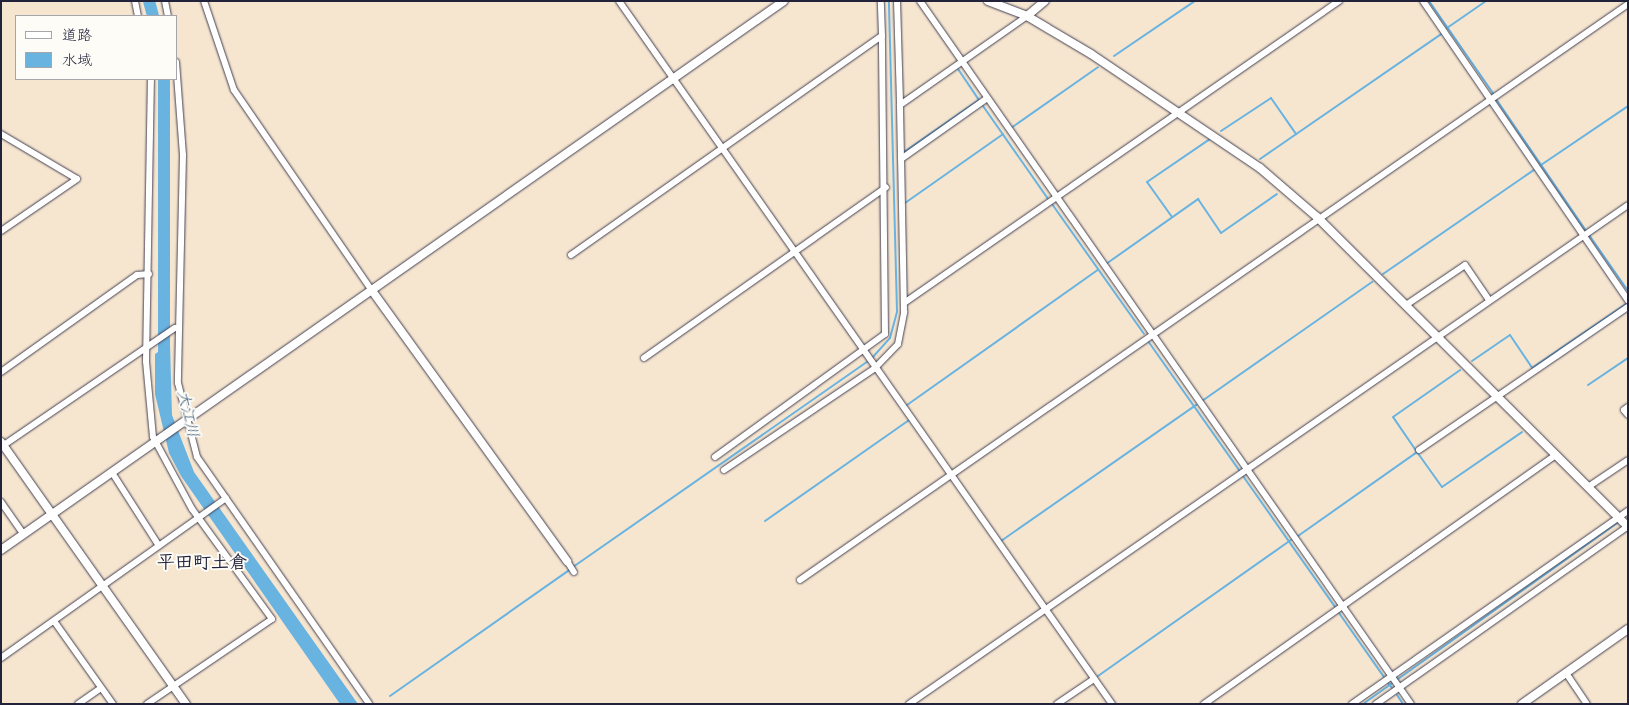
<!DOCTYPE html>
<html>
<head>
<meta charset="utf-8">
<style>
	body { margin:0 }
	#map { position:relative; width:1629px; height:705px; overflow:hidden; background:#f6e6d0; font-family:Mynerve,"Klee One",sans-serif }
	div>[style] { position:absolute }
	.water>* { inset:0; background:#69b3e1 }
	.stream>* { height:2px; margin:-1px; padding:0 1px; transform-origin:1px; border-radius:1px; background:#69b3e1 }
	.river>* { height:12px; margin:-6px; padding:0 6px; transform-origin:6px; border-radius:6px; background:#69b3e1 }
	.roads { filter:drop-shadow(0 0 1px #423f51) drop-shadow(0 0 1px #423f51) }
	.minor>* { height:6px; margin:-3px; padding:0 3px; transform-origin:3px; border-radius:3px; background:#fff }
	.tertiary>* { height:8px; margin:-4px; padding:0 4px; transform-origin:4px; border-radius:4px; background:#fff }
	span { translate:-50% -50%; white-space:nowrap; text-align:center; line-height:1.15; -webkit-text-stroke:4px #fdfcf7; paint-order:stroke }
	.water-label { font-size:16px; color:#3e5c7d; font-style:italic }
	.quarter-label { font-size:18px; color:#22223b; font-weight:700 }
	.frame { position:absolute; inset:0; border:2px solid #22223b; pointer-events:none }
	.legend { position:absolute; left:15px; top:15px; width:162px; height:65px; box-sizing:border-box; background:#fdfcf7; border:1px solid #a5a5ac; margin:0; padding:6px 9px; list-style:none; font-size:15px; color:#22223b }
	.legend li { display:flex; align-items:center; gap:10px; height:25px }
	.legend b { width:25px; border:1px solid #a5a5ac }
</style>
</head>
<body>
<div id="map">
	<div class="water">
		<div style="clip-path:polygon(170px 344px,172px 415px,194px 472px,358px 704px,340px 704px,181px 476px,169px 453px,155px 394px,155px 354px)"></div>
	</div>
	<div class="stream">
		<div style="left:1429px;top:1px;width:112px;rotate:55.2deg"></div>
		<div style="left:1447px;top:28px;width:47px;rotate:-34.7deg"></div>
		<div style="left:1114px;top:56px;width:98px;rotate:-34.2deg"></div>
		<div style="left:958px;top:69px;width:37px;rotate:56deg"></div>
		<div style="left:1496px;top:99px;width:160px;rotate:55.7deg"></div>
		<div style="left:983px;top:106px;width:113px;rotate:55deg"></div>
		<div style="left:1011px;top:128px;width:106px;rotate:-35deg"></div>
		<div style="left:1221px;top:131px;width:60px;rotate:-33.4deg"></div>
		<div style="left:1271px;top:98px;width:44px;rotate:55.2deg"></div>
		<div style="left:904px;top:152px;width:91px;rotate:-34.7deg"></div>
		<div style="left:1260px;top:159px;width:220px;rotate:-34.6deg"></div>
		<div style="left:1541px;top:165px;width:105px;rotate:-34.1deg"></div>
		<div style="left:905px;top:203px;width:120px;rotate:-35.1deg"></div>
		<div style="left:1052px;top:204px;width:159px;rotate:54.7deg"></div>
		<div style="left:1172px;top:217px;width:43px;rotate:-125.5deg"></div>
		<div style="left:1147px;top:182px;width:76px;rotate:-34.3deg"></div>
		<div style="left:1589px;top:235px;width:68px;rotate:55.1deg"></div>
		<div style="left:1106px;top:264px;width:113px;rotate:-35.2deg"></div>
		<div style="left:1198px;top:199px;width:41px;rotate:55.9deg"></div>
		<div style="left:1221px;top:233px;width:68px;rotate:-34.9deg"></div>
		<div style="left:1383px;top:274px;width:183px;rotate:-34.6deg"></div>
		<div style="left:1148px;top:341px;width:158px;rotate:54.8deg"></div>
		<div style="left:872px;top:358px;width:27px;rotate:-48deg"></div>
		<div style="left:890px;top:338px;width:28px;rotate:-75deg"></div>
		<div style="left:897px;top:311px;width:310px;rotate:-91.5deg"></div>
		<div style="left:1472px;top:361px;width:46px;rotate:-34.4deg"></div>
		<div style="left:1510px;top:335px;width:40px;rotate:56deg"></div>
		<div style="left:1532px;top:368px;width:114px;rotate:-34.2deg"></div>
		<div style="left:1588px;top:385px;width:48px;rotate:-34deg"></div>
		<div style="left:1202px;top:401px;width:208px;rotate:-35deg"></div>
		<div style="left:907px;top:405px;width:234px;rotate:-35.3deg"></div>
		<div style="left:1417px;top:452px;width:42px;rotate:-124.4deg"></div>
		<div style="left:1393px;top:417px;width:82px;rotate:-35deg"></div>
		<div style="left:1243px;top:476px;width:160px;rotate:54.9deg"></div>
		<div style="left:765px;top:521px;width:176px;rotate:-35deg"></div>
		<div style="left:1298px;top:536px;width:146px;rotate:-35.2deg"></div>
		<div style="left:1417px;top:452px;width:43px;rotate:54.5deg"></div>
		<div style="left:1442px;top:487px;width:97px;rotate:-34.5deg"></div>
		<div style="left:1001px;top:541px;width:238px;rotate:-34.9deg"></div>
		<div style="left:573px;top:567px;width:360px;rotate:-34.9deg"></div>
		<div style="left:1339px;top:613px;width:78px;rotate:54.9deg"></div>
		<div style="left:1098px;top:676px;width:236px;rotate:-35.2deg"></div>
		<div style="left:1388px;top:683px;width:6px;rotate:51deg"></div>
		<div style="left:1397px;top:695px;width:11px;rotate:56deg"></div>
		<div style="left:390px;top:696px;width:219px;rotate:-35.1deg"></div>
		<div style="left:1363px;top:704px;width:315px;rotate:-35.5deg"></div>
	</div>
	<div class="river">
		<div style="left:149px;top:1px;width:16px;rotate:75deg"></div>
		<div style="left:164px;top:79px;width:284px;rotate:90deg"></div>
	</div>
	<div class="roads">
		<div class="minor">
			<div style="left:135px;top:1px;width:15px;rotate:79deg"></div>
			<div style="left:165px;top:1px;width:15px;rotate:79deg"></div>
			<div style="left:204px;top:1px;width:94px;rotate:71.4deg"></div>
			<div style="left:234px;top:90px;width:245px;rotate:55.5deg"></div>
			<div style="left:619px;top:1px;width:859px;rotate:54.96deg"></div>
			<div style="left:897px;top:1px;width:104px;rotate:88.3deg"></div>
			<div style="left:920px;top:1px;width:857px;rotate:55.07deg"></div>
			<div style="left:1423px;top:1px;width:363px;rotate:55.6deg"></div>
			<div style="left:176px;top:62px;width:93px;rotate:85.7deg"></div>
			<div style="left:183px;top:155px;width:228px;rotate:91.3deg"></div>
			<div style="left:178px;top:383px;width:76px;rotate:75.6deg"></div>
			<div style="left:197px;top:457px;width:301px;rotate:55.1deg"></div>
			<div style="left:986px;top:99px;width:104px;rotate:144.8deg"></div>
			<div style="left:901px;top:159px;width:54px;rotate:-91.1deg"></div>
			<div style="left:900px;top:105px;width:155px;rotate:-35deg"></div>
			<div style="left:1px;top:134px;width:88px;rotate:30.6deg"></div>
			<div style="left:77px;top:179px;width:92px;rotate:145.6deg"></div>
			<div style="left:571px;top:255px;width:380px;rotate:-35.2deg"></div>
			<div style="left:882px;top:36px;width:35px;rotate:-92deg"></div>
			<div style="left:904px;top:303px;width:530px;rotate:-34.77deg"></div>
			<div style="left:1406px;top:305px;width:71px;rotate:-34.1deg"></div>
			<div style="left:1465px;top:265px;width:42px;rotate:55.6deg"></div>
			<div style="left:644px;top:358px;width:296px;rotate:-35.2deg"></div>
			<div style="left:1px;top:372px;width:167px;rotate:-35.5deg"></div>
			<div style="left:137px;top:275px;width:12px;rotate:-5deg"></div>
			<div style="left:1628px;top:407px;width:5px;rotate:143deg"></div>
			<div style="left:1624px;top:410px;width:6px;rotate:51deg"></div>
			<div style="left:1px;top:447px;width:211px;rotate:-34.4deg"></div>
			<div style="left:1419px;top:450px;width:253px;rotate:-34.4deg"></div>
			<div style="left:715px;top:457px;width:210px;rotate:-35.9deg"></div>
			<div style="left:885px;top:334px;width:298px;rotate:-90.6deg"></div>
			<div style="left:724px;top:470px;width:182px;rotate:-34deg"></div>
			<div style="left:875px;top:368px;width:33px;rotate:-46deg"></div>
			<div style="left:898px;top:344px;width:33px;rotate:-79deg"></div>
			<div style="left:904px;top:312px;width:153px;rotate:-91.1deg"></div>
			<div style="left:113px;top:474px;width:85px;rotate:57.4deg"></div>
			<div style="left:1588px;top:487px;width:48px;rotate:-34deg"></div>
			<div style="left:1px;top:502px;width:39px;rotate:55deg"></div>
			<div style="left:567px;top:561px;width:13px;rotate:58deg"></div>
			<div style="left:800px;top:580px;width:1009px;rotate:-34.82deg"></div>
			<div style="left:54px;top:621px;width:102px;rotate:54.6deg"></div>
			<div style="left:1px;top:658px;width:276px;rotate:-35.4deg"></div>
			<div style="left:1566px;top:673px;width:37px;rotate:56deg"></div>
			<div style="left:78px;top:704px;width:28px;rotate:-35deg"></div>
			<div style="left:147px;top:704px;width:151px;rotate:-34.2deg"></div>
			<div style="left:272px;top:619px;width:136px;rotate:-126deg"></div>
			<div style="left:192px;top:509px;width:82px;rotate:-118.4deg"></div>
			<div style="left:153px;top:437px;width:76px;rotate:-95.3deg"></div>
			<div style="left:146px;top:361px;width:282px;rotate:-89deg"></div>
			<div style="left:909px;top:704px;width:875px;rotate:-34.76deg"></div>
			<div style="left:1057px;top:704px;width:45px;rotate:-34deg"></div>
			<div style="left:1204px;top:704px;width:431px;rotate:-35.3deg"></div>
			<div style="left:1352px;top:704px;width:337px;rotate:-35deg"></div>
			<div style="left:1376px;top:704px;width:309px;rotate:-35.2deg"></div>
		</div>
		<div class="tertiary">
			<div style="left:988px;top:1px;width:42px;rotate:21deg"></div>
			<div style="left:1027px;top:16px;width:74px;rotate:30.7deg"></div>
			<div style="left:1091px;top:54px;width:204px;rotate:34deg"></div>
			<div style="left:1260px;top:168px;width:75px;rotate:40.7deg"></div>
			<div style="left:1317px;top:217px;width:439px;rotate:44.9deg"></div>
			<div style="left:1027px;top:16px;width:23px;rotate:-40deg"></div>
			<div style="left:373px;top:292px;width:332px;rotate:54.2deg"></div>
			<div style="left:1px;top:442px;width:321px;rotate:54.8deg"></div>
			<div style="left:1px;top:550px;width:956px;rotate:-35.04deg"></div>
			<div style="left:1522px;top:704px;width:130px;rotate:-35.3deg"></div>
		</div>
	</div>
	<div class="water-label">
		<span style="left:187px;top:414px;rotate:77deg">大江川</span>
	</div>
	<div class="quarter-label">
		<span style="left:202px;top:563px">平田町土倉</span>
	</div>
	<div class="frame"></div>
	<ul class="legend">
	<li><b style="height:6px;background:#fff"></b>道路</li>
	<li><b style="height:14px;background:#69b3e1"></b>水域</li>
	</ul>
</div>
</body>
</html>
